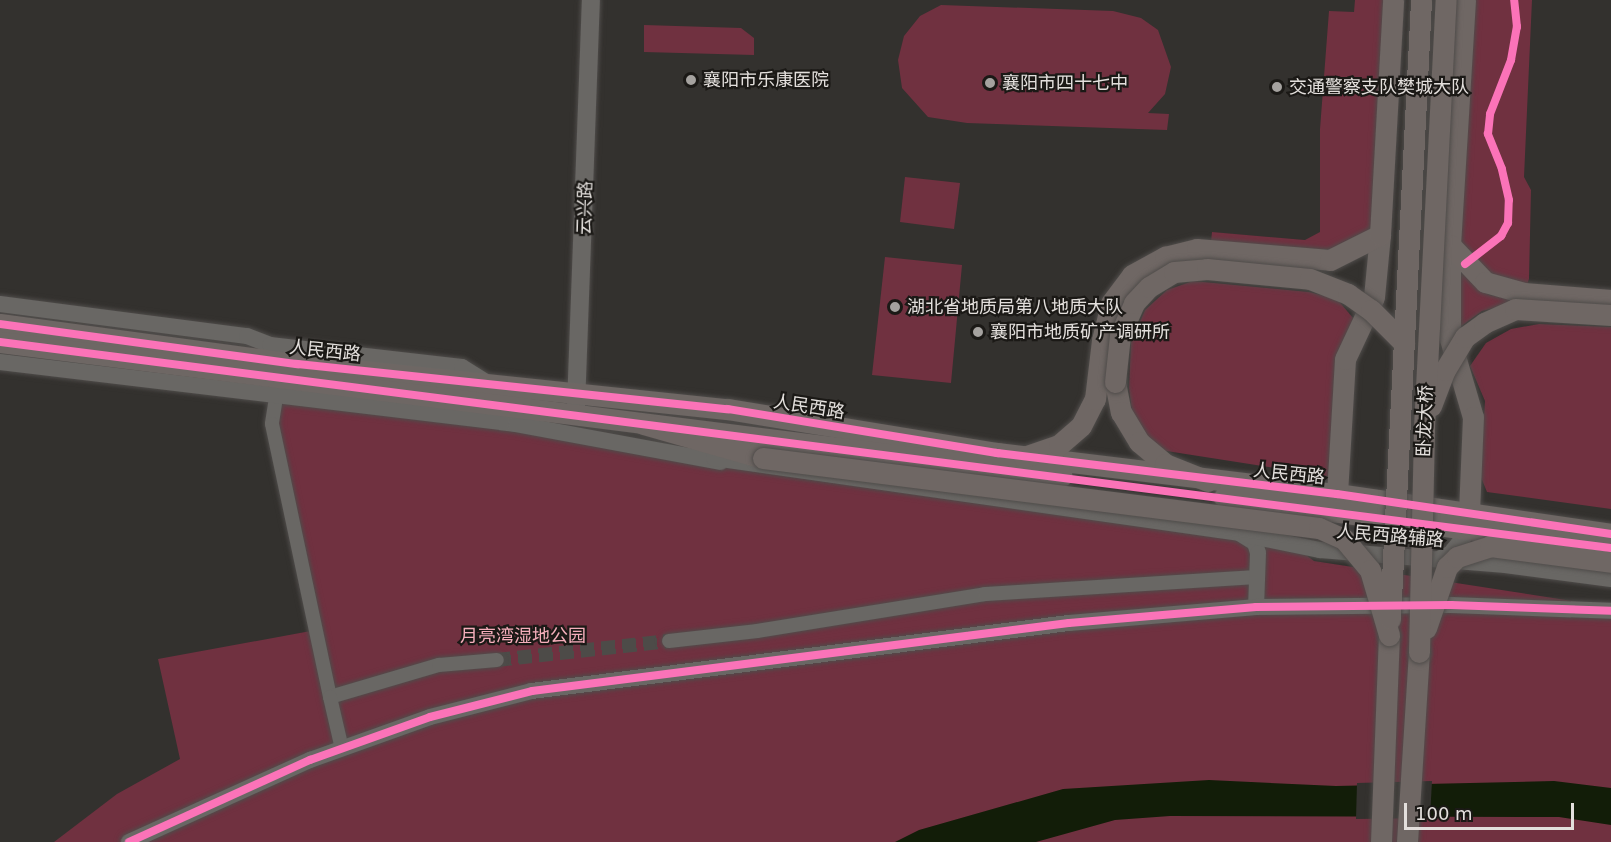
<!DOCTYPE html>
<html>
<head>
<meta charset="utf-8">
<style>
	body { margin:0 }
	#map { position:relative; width:1611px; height:842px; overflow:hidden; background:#33312e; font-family:"DejaVu Sans","Noto Sans SC",sans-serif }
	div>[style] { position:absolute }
	.green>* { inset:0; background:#703140 }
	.water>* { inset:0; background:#121d08 }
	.pier>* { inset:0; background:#33312e }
	.minor-tunnel>* { height:14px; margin-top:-7px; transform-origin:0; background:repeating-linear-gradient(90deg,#4d4b48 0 14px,transparent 0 21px) }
	.roads { filter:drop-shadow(0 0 2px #4f4c4a) drop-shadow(0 0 2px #4f4c4a) }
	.minor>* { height:14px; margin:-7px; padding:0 7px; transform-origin:7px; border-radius:7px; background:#696764 }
	.tertiary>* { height:16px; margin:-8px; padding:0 8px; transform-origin:8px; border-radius:8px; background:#696764 }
	.secondary>* { height:18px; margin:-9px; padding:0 9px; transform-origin:9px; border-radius:9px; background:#696764 }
	.primary>* { height:21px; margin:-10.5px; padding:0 10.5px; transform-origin:10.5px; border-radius:10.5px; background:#6e6764 }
	.trunk>* { height:21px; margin:-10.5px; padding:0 10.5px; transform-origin:10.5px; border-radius:10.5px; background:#6f6764 }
	.bridges { filter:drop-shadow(0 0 2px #4f4c4a) drop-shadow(0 0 2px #4f4c4a) }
	.trunk-bridge>* { height:21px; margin:-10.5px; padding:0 10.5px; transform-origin:10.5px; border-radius:10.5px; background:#6f6764 }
	.cycleway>* { height:8px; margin:-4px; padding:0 4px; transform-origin:4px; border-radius:4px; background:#fb73b8 }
	.dots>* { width:16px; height:16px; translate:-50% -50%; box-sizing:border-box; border:3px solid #1b1916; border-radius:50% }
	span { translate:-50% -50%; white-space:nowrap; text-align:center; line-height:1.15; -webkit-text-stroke:4.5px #1b1916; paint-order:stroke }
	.poi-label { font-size:18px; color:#e3dfdc }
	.left { translate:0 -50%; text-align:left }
	.street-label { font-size:18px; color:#e3dfdc }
	.park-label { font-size:18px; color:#f5aebb }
	.scale { position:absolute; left:1404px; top:803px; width:170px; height:27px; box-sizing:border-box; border:3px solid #e3dfdc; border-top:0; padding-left:8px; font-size:18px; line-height:21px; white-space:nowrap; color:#e3dfdc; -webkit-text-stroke:4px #1b1916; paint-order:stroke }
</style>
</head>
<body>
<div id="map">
	<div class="green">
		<div style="clip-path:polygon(1355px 0,1393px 0,1380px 235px,1357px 249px,1210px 251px,1212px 232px,1305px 240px,1320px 232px,1320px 129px,1329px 11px,1354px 12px)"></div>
		<div style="clip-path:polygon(1465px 0,1532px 0,1524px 177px,1531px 190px,1529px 279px,1524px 293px,1485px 282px,1450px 245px)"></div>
		<div style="clip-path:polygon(941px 5px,1113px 11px,1141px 18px,1158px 30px,1171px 67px,1165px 94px,1148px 113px,1169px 114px,1167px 130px,967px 123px,928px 117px,902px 88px,898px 60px,904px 36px,920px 16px)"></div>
		<div style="clip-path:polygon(644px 25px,741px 28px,754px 38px,754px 55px,644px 52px)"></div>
		<div style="clip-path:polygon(905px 177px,960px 183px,954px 229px,900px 222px)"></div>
		<div style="clip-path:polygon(885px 257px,962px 265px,951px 383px,872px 375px)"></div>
		<div style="clip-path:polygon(1458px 270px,1489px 295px,1523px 301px,1482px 311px,1460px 327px)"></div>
		<div style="clip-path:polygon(1193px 281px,1309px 292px,1337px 299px,1353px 318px,1333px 477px,1160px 450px,1133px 420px,1129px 388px,1131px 342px,1145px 310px,1167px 290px)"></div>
		<div style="clip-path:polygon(1539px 324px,1611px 327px,1611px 509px,1487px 492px,1480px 475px,1485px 401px,1470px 366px,1486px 343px,1511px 329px)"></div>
		<div style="clip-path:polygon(276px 397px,1290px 543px,1314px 561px,1611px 607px,1611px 842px,54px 842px,117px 794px,180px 759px,158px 659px,316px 630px,272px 424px)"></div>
	</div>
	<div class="water">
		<div style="clip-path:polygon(1209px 780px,1336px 786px,1554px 781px,1611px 788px,1611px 825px,1559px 817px,1170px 816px,1115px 820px,1036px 842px,895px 842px,919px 830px,1063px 789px)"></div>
	</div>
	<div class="pier">
		<div style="clip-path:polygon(1432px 781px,1430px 818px,1356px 819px,1357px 783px)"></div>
	</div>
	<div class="minor-tunnel">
		<div style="left:497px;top:660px;width:173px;rotate:-6.3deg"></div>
	</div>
	<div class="roads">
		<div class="minor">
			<div style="left:278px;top:385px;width:39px;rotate:99deg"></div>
			<div style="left:272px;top:424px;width:279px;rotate:78deg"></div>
			<div style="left:330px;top:697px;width:114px;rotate:-16.4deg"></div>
			<div style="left:439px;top:665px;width:58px;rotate:-4.9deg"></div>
			<div style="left:669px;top:641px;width:89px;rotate:-6.5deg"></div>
			<div style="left:757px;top:631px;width:231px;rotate:-9.2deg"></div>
			<div style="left:985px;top:594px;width:273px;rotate:-3.6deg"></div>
			<div style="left:330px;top:697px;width:53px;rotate:77deg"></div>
		</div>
		<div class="tertiary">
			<div style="left:0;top:304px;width:249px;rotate:7.4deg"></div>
			<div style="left:247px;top:336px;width:25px;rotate:21deg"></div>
			<div style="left:270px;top:345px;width:193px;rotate:6.5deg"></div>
			<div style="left:462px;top:367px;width:26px;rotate:32deg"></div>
			<div style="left:0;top:362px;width:520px;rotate:6.85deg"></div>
			<div style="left:516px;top:424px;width:208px;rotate:10.5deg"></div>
			<div style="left:714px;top:458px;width:530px;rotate:8.13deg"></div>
			<div style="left:1239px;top:533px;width:19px;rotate:32deg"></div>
			<div style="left:1255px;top:543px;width:10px;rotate:73deg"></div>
			<div style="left:1258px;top:553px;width:54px;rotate:92.1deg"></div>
			<div style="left:1246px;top:535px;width:76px;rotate:11.5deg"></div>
			<div style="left:1320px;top:550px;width:186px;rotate:4.6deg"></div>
			<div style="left:1505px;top:565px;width:107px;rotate:7.5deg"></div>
			<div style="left:1438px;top:559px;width:13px;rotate:-23deg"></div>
			<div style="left:1450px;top:554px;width:32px;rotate:-51deg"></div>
			<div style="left:129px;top:842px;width:199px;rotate:-24.4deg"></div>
			<div style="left:310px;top:760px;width:127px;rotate:-19.7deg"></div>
			<div style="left:430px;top:717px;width:105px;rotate:-14.3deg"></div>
			<div style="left:532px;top:691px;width:541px;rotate:-7.22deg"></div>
			<div style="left:1069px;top:623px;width:188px;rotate:-4.9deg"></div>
			<div style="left:1256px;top:607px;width:195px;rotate:-0.6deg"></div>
			<div style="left:1451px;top:605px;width:160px;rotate:2.1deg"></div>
		</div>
		<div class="secondary">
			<div style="left:576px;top:406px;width:406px;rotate:-87.9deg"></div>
		</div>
		<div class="primary">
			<div style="left:1450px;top:245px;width:94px;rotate:90deg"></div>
			<div style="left:1450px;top:339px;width:81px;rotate:73.6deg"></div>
			<div style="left:1473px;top:417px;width:95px;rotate:92.4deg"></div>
			<div style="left:0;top:324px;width:300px;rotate:7.7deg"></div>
			<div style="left:297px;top:364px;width:433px;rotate:6deg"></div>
			<div style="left:728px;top:409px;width:273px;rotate:9.3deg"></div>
			<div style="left:997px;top:453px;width:342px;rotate:6.9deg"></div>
			<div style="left:1337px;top:494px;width:277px;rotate:8.3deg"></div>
			<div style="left:0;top:342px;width:1070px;rotate:7.19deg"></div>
			<div style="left:1337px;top:494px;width:135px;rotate:-86.6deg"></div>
			<div style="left:1345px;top:359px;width:68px;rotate:-64.9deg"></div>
			<div style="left:1374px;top:297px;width:62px;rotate:-84.5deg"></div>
			<div style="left:1224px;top:497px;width:367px;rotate:7.5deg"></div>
		</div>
		<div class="trunk">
			<div style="left:1465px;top:0;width:245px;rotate:93.5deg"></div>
			<div style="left:1450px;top:245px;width:51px;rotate:46.6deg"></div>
			<div style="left:1485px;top:282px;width:41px;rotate:15.8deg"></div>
			<div style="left:1524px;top:293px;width:87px;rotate:4.6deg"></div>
			<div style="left:1115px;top:382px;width:31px;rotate:79deg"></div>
			<div style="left:1121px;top:412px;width:35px;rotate:59deg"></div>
			<div style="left:1139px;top:442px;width:34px;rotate:40deg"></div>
			<div style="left:1165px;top:464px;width:46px;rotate:21.6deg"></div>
			<div style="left:643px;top:424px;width:125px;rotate:15.8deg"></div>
			<div style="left:1024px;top:457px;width:37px;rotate:-19deg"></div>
			<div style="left:1059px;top:445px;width:29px;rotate:-41deg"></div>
			<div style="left:1081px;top:426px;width:30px;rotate:-63deg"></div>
			<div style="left:1095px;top:399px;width:59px;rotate:-83.2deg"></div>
			<div style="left:1102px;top:340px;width:38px;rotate:-76deg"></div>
			<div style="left:1111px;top:303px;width:35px;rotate:-53deg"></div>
			<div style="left:1132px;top:275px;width:38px;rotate:-29deg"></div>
			<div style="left:1165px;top:257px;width:33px;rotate:-14deg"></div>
			<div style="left:1197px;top:249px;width:133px;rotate:4.7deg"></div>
			<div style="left:1330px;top:260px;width:56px;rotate:-26.6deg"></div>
			<div style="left:1380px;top:235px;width:235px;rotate:-86.8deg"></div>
			<div style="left:1381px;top:842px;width:207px;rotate:-87.8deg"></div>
			<div style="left:1407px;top:842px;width:190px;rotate:-86.4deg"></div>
		</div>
	</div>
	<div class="bridges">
		<div class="trunk-bridge">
			<div style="left:1115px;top:382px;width:47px;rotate:-83.9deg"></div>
			<div style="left:1120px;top:335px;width:35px;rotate:-66deg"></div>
			<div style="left:1134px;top:303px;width:22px;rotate:-47deg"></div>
			<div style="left:1149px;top:287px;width:29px;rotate:-31deg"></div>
			<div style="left:1174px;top:272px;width:33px;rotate:-5deg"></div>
			<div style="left:1207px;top:269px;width:103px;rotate:5.5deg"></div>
			<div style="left:1310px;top:279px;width:41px;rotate:21.5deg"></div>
			<div style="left:1348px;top:294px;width:28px;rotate:35deg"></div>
			<div style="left:1371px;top:310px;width:47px;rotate:45deg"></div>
			<div style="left:1431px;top:406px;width:39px;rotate:-69deg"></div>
			<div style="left:1445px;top:370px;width:39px;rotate:-59deg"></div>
			<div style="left:1465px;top:337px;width:24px;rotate:-36deg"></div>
			<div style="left:1484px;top:323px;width:34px;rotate:-24deg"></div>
			<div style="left:1515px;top:309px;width:96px;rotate:3.6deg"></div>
			<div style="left:763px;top:458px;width:560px;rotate:7.18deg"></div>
			<div style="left:1319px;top:528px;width:27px;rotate:24deg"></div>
			<div style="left:1344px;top:539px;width:40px;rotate:50deg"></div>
			<div style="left:1370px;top:570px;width:68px;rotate:73.7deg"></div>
			<div style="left:1390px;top:619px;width:620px;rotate:-87.13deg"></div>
			<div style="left:1426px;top:628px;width:65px;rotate:-71deg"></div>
			<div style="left:1447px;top:567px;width:14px;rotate:-45deg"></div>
			<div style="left:1457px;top:557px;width:35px;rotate:-18deg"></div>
			<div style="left:1490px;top:546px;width:122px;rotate:7.5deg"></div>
			<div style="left:1419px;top:652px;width:225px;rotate:-88.7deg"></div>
			<div style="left:1424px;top:427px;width:428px;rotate:-87.1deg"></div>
		</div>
	</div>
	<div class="cycleway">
		<div style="left:1465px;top:264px;width:46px;rotate:-37.9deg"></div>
		<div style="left:1501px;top:236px;width:15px;rotate:-62deg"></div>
		<div style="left:1508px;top:223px;width:23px;rotate:-88deg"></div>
		<div style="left:1509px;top:200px;width:32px;rotate:-103deg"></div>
		<div style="left:1502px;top:169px;width:38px;rotate:-112deg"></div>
		<div style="left:1488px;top:134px;width:20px;rotate:-84deg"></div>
		<div style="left:1490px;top:114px;width:58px;rotate:-68.7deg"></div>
		<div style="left:1511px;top:60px;width:34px;rotate:-80deg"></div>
		<div style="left:1517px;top:27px;width:27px;rotate:-96deg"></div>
		<div style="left:0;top:324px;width:300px;rotate:7.7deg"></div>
		<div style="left:297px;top:364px;width:433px;rotate:6deg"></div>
		<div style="left:728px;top:409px;width:273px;rotate:9.3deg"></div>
		<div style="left:997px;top:453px;width:342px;rotate:6.9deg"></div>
		<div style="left:1337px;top:494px;width:277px;rotate:8.3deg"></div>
		<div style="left:0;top:342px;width:1624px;rotate:7.29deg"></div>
		<div style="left:129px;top:842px;width:199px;rotate:-24.4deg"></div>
		<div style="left:310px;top:760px;width:127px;rotate:-19.7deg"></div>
		<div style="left:430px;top:717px;width:105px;rotate:-14.3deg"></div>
		<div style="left:532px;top:691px;width:541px;rotate:-7.22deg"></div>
		<div style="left:1069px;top:623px;width:188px;rotate:-4.9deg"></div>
		<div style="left:1256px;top:607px;width:195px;rotate:-0.6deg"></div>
		<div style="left:1451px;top:605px;width:160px;rotate:2.1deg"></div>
	</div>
	<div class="dots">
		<div style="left:691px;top:80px;background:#a5a29f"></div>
		<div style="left:990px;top:83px;background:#a5a29f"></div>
		<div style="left:1277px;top:87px;background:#a5a29f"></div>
		<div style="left:895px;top:307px;background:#a5a29f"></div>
		<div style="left:978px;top:332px;background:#a5a29f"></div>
	</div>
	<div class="poi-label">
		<span class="left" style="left:703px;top:80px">襄阳市乐康医院</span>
		<span class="left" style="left:1002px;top:83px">襄阳市四十七中</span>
		<span class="left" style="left:1289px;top:87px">交通警察支队樊城大队</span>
		<span class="left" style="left:907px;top:307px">湖北省地质局第八地质大队</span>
		<span class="left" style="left:990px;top:332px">襄阳市地质矿产调研所</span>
	</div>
	<div class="street-label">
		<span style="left:585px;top:208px;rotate:-88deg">云兴路</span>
		<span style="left:325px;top:351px;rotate:6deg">人民西路</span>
		<span style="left:809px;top:407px;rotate:9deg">人民西路</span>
		<span style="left:1425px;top:421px;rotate:-88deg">卧龙大桥</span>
		<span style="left:1289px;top:474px;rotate:6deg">人民西路</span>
		<span style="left:1390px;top:536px;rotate:5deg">人民西路辅路</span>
	</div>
	<div class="park-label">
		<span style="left:523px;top:636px">月亮湾湿地公园</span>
	</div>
	<div class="scale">100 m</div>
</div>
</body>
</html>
